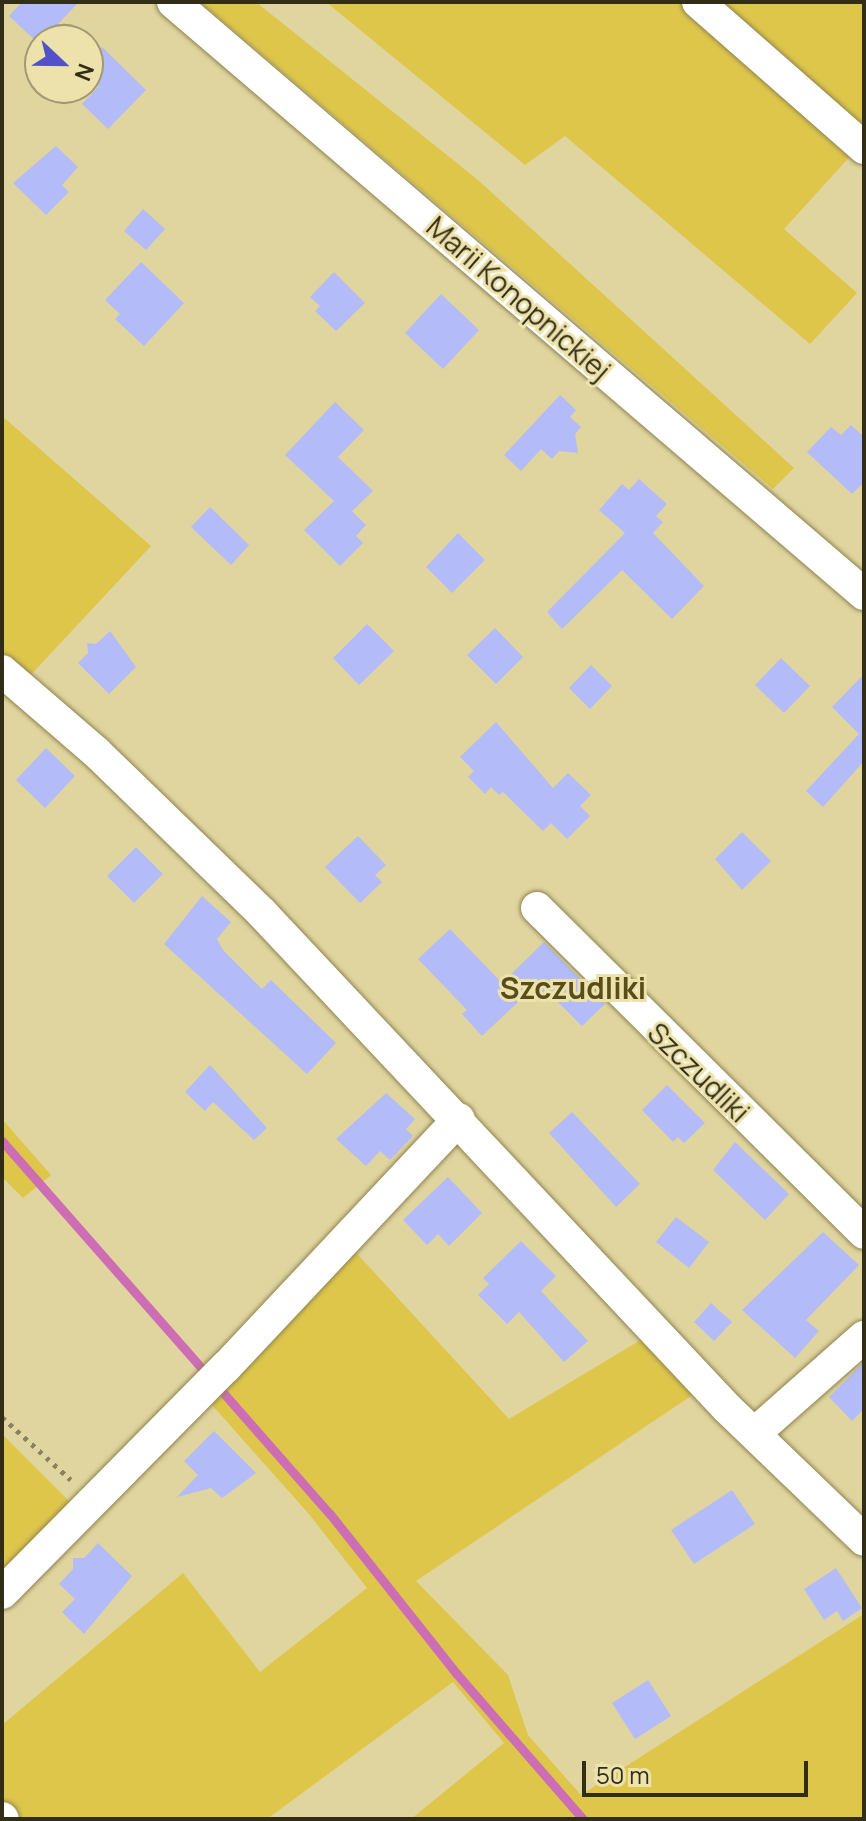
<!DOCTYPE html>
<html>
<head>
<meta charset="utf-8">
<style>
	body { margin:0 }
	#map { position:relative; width:866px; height:1821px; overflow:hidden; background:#e0d59f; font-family:Manrope,sans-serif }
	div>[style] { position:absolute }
	.green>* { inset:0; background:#dec64b }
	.stream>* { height:9px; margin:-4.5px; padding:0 4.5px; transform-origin:4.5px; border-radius:4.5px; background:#cd6db3 }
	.building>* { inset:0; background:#b3bbf9 }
	.path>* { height:5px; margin-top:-2.5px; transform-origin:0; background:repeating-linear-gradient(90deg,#8a825c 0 4px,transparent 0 10px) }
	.roads { filter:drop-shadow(0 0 2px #8e8350) drop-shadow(0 0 2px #8e8350) }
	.minor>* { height:32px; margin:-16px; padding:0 16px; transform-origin:16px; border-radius:16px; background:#fff }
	span { translate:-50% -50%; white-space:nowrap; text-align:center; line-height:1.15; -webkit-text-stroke:6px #ede2ac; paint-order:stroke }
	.street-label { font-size:28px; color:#312d17 }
	.neighbourhood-label { font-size:30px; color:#584e1a; font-weight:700 }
	.frame { position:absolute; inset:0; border:4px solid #312d17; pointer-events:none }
	.north { position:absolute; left:24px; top:24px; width:80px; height:80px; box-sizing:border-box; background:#ede2ac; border:2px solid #a29a70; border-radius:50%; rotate:112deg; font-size:22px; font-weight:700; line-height:32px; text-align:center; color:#312d17 }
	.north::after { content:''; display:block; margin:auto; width:28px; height:36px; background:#5251c8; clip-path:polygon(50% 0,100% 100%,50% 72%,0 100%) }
	.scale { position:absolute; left:582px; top:1761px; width:226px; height:36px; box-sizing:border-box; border:4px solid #312d17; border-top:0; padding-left:10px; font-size:24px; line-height:28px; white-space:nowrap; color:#312d17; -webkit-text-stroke:6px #ede2ac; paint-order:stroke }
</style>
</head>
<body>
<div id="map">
	<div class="green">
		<div style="clip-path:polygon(200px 2px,256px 2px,478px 180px,794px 468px,773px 489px)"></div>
		<div style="clip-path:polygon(326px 2px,682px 2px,854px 152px,784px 229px,857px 293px,810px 344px,565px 136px,525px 165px)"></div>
		<div style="clip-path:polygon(703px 2px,864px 2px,864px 143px)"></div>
		<div style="clip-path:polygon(2px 416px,151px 546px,26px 680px,2px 658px)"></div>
		<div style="clip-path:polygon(2px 1119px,51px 1175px,23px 1198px,2px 1177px)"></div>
		<div style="clip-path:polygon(350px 1246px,509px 1419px,649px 1335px,694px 1394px,416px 1581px,508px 1675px,528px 1735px,581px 1795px,864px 1614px,864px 1819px,411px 1819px,504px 1743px,453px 1682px,267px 1819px,2px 1819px,2px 1725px,183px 1573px,260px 1672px,367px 1588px,308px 1513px,204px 1396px)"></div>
		<div style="clip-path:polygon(2px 1434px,73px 1505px,2px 1576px)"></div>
	</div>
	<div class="stream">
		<div style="left:2px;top:1141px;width:497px;rotate:48.7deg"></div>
		<div style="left:330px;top:1514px;width:203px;rotate:51.6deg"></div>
		<div style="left:456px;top:1673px;width:194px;rotate:49deg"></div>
	</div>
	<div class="building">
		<div style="clip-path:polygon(22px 2px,79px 2px,39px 44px,9px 16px)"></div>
		<div style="clip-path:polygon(102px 47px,146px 90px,108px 129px,82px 104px,99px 86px,88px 75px,88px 62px)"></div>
		<div style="clip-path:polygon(56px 146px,78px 167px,62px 185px,69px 192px,46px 215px,13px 183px)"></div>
		<div style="clip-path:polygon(143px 209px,165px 229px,146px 250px,124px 231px)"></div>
		<div style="clip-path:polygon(141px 262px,184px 303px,144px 346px,115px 319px,120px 314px,105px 300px)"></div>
		<div style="clip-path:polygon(334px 272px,365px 303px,336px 331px,315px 311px,320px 306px,310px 297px)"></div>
		<div style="clip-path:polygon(441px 294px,479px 330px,443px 369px,405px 333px)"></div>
		<div style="clip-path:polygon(560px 395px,576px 410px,570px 417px,581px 427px,575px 434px,578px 453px,559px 451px,552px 459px,541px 449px,521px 471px,504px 455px)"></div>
		<div style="clip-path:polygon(335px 402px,364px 430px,338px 457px,373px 491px,352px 511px,366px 525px,356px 536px,363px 543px,340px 566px,304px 530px,334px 501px,285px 455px)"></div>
		<div style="clip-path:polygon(851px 425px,864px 437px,864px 482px,852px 494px,807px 452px,831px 427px,841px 435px)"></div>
		<div style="clip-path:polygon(639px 479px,667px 504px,656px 516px,663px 522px,653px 533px,704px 586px,672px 619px,622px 570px,562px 629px,547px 612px,625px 533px,599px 510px,622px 484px,629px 490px)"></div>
		<div style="clip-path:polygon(210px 507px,249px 545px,231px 565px,191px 527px)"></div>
		<div style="clip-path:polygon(458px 533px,485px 560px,452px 593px,426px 567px)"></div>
		<div style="clip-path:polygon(367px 624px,394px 651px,359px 685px,333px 658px)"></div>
		<div style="clip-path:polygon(495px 628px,523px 657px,496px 684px,467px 655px)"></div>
		<div style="clip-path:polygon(110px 631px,136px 667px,109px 694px,78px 663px,88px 653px,87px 643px,96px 644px)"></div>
		<div style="clip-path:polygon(781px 658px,810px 686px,784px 713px,755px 685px)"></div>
		<div style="clip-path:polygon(591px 665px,612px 686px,590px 709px,569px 688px)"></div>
		<div style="clip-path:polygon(864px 674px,864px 761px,823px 807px,806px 791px,859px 734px,832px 707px)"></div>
		<div style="clip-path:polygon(496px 722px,553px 788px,568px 773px,591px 795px,580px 806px,590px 816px,567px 839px,551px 823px,543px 831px,503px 792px,499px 795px,491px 787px,485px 794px,468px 777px,474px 771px,460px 757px)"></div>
		<div style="clip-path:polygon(46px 748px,75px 776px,45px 808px,16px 780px)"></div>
		<div style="clip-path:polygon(742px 832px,771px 861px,742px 890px,715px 859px)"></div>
		<div style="clip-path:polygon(358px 836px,386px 865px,375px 875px,382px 882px,360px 903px,325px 867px)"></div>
		<div style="clip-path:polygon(136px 847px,163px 874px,134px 903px,107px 876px)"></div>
		<div style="clip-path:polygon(202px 896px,231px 922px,217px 939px,223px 950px,262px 989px,271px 980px,336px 1043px,307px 1074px,164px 944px)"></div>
		<div style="clip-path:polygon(450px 929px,502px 983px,544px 942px,605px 1004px,582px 1026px,547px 991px,542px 995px,534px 987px,482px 1036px,462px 1014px,467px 1010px,418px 959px)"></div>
		<div style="clip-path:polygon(210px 1065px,267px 1128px,254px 1140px,213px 1102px,205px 1111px,185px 1092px)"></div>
		<div style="clip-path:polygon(667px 1085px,705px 1123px,684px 1143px,678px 1137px,673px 1142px,642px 1110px)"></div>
		<div style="clip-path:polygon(386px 1093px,415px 1119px,406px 1129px,413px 1136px,390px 1160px,380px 1151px,366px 1166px,336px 1139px)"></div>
		<div style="clip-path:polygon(572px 1112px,640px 1184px,616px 1207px,549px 1133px)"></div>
		<div style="clip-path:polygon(735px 1142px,789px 1194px,765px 1220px,713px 1170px)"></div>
		<div style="clip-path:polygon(448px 1177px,482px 1213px,449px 1246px,438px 1234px,427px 1245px,403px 1220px)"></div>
		<div style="clip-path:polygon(676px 1217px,709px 1242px,689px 1268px,656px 1242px)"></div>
		<div style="clip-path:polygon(823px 1232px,859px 1265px,806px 1320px,819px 1331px,795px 1358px,742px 1310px)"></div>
		<div style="clip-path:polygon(521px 1241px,556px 1276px,541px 1291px,588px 1341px,564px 1362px,519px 1312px,507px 1324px,478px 1295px,489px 1284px,483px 1278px)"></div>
		<div style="clip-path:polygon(711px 1303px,732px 1322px,714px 1341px,694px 1322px)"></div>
		<div style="clip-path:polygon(864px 1362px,864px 1409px,852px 1421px,829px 1397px)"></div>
		<div style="clip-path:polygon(214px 1431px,256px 1473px,222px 1498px,211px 1488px,177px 1497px,198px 1475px,184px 1461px)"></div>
		<div style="clip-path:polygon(732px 1490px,755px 1524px,694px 1564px,671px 1530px)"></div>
		<div style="clip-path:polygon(98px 1543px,132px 1576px,84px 1634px,62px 1612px,75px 1599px,59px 1584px,73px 1569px,73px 1558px,84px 1558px)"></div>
		<div style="clip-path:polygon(836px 1568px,862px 1608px,843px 1621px,837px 1611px,824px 1620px,804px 1589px)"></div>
		<div style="clip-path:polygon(648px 1680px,671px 1716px,635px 1739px,612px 1703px)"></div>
	</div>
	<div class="path">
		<div style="left:2px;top:1417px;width:93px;rotate:42.4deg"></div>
	</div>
	<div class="roads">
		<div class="minor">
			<div style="left:173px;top:2px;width:910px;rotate:40.59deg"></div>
			<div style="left:698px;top:2px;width:221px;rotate:41.3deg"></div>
			<div style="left:2px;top:671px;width:124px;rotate:40.8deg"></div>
			<div style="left:96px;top:752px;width:230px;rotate:44.1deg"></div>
			<div style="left:261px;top:912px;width:681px;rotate:46.79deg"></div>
			<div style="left:727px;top:1408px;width:190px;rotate:43.9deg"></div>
			<div style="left:537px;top:908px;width:461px;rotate:44.8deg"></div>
			<div style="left:755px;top:1433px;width:145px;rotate:-41.4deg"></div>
			<div style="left:2px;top:1593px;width:318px;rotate:-45.3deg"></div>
			<div style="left:226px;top:1367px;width:340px;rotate:-46.8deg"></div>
			<div style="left:2px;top:1818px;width:1px;rotate:45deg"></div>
		</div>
	</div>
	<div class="street-label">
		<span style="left:519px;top:298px;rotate:41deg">Marii Konopnickiej</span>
		<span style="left:699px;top:1072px;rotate:44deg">Szczudliki</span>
	</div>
	<div class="neighbourhood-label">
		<span style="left:573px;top:988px">Szczudliki</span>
	</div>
	<div class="frame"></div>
	<div class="north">N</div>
	<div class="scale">50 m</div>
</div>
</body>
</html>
